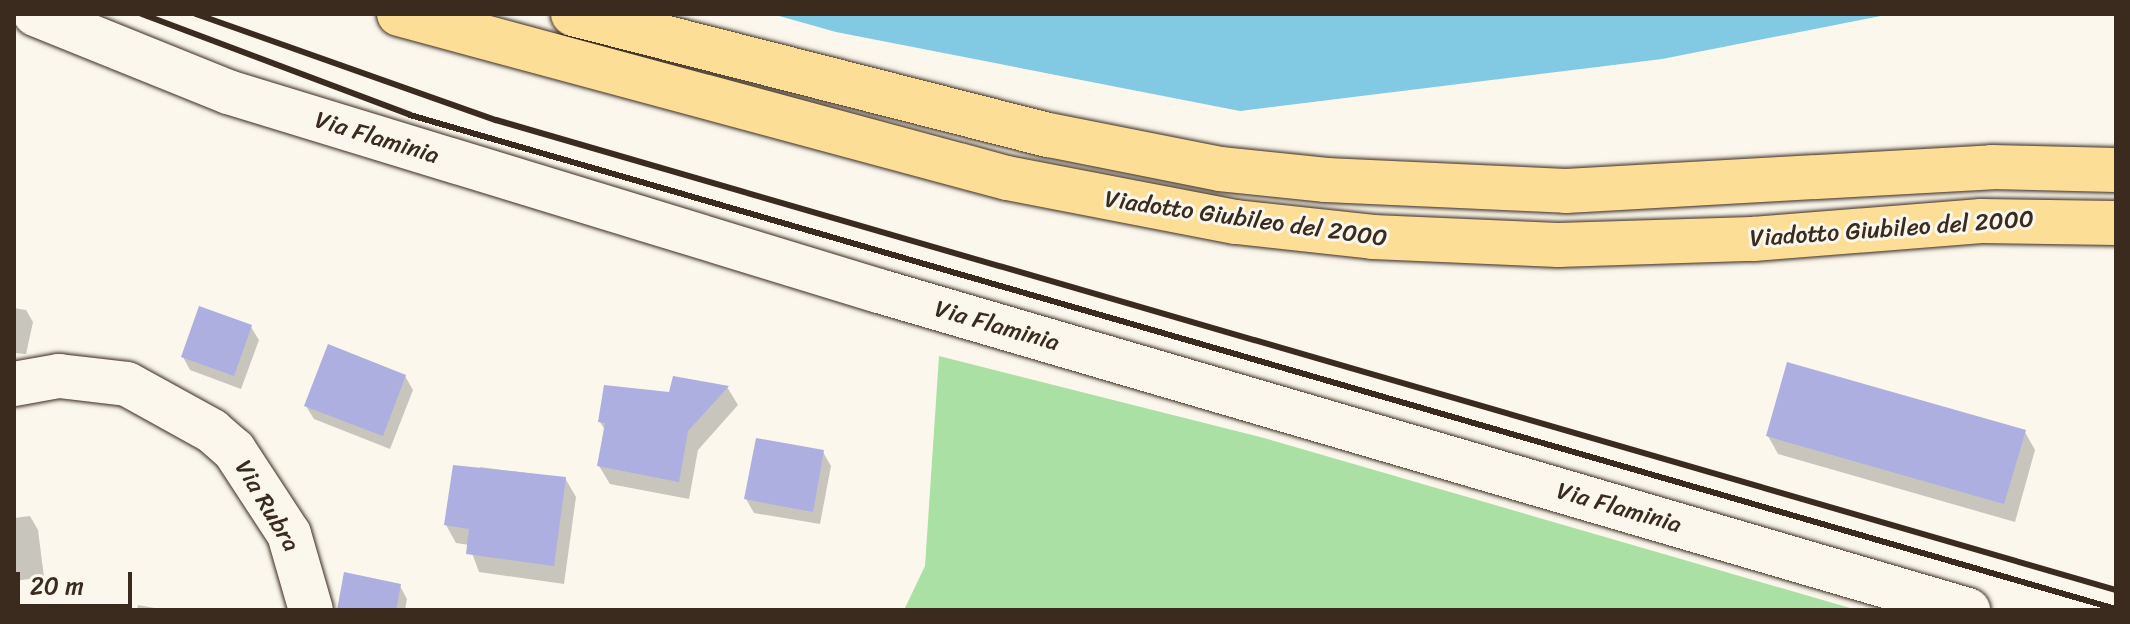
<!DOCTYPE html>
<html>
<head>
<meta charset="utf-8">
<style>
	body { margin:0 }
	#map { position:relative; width:2130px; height:624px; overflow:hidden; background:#fbf7ec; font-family:Sriracha,sans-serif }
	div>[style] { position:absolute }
	.green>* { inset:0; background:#aae0a3 }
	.water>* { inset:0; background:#82c9e3 }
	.shadow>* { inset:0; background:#0003 }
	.building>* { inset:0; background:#acafe0 }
	.roads { filter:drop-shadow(0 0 2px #3b2a1e) drop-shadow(0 0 2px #3b2a1e) }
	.minor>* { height:44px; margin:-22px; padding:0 22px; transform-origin:22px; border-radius:22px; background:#fbf7ec }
	.highway>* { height:44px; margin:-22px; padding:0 22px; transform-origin:22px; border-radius:22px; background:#fdde96 }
	.rail>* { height:6px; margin:-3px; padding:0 3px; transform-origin:3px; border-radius:3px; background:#3b2a1e }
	span { translate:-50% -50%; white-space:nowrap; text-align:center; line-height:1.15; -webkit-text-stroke:6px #fbf7ec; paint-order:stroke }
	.street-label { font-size:24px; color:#3b2a1e }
	.frame { position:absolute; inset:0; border:16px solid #3b2a1e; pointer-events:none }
	.scale { position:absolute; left:16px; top:572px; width:116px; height:36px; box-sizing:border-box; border:4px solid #3b2a1e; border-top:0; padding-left:10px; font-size:24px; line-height:28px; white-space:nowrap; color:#3b2a1e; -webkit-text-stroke:6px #fbf7ec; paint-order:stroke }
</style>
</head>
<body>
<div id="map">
	<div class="green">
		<div style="clip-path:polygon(939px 356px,1264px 438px,1857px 610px,904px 610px,925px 566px)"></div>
	</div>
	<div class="water">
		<div style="clip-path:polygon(772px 14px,1891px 14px,1662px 59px,1240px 111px,836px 32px)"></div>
	</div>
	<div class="shadow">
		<div style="clip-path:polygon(14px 308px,26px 310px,33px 322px,26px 354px,14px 353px)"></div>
		<div style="clip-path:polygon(251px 327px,259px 340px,241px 389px,190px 370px,183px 357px)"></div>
		<div style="clip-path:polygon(405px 376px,413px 390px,390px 449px,314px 419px,306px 406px)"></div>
		<div style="clip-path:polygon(727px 387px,738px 405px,698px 450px,689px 499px,610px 484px,599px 466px,606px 432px,600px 422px,671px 394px)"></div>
		<div style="clip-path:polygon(2025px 432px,2035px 450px,2015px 522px,1778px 454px,1768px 436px)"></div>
		<div style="clip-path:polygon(823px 452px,831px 466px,820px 524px,754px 513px,746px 499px)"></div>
		<div style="clip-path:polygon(480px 467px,565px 478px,576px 497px,564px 584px,479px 572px,469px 545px,456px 543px,446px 525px)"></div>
		<div style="clip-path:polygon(30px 516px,38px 530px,44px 577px,14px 581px,14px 518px)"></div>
		<div style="clip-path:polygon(400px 586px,407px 599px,405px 610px,351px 610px)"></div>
		<div style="clip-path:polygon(138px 605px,166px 610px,137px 610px)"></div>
	</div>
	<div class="building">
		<div style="clip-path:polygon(199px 306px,252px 325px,234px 376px,181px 357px)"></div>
		<div style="clip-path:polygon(328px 344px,406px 375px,383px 436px,304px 406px)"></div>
		<div style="clip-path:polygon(1787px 362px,2026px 430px,2004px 504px,1766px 436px)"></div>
		<div style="clip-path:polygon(673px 376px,729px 386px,688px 431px,679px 482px,597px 466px,605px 423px,598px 422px,604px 385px,669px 392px)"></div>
		<div style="clip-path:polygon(756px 438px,824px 450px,813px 512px,744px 499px)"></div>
		<div style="clip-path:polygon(453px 465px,566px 477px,554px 566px,466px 554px,469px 529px,444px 525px)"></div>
		<div style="clip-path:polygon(344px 572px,401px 584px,396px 610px,337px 610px)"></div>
	</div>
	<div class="roads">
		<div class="minor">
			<div style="left:35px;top:14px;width:208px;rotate:22deg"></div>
			<div style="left:228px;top:92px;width:681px;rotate:17deg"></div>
			<div style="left:879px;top:291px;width:1135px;rotate:16.33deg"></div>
			<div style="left:14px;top:384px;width:46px;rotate:-10.1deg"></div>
			<div style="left:59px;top:376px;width:68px;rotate:6.7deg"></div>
			<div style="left:127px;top:384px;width:97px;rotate:28.9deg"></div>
			<div style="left:212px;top:431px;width:29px;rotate:41deg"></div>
			<div style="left:234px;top:450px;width:100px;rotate:56.8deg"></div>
			<div style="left:289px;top:534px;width:79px;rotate:73.9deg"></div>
		</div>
		<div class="highway">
			<div style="left:399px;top:14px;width:630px;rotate:15.1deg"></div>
			<div style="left:1007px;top:178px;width:233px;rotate:10.9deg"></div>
			<div style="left:1236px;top:222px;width:138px;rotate:6.2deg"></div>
			<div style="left:1373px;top:237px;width:185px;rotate:2.5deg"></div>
			<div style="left:1558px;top:245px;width:195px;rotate:-1.8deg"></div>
			<div style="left:1753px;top:239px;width:229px;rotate:-4.5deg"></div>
			<div style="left:1981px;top:221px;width:135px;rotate:0.8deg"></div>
			<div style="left:573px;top:14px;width:491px;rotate:14.3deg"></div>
			<div style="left:1049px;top:135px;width:174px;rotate:11.2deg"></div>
			<div style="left:1220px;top:169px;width:107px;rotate:5.9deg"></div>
			<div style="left:1326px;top:180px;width:240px;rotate:2.6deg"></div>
			<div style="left:1566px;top:191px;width:427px;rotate:-3.2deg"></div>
			<div style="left:1992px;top:167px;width:124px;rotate:1.4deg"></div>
		</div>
	</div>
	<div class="rail">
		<div style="left:142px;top:14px;width:286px;rotate:20.6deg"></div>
		<div style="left:410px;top:115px;width:1776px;rotate:16.15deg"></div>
		<div style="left:196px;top:14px;width:318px;rotate:19.5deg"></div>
		<div style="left:496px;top:120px;width:1687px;rotate:16.18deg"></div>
	</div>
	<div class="street-label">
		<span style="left:377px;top:138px;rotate:17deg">Via Flaminia</span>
		<span style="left:1246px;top:219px;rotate:8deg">Viadotto Giubileo del 2000</span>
		<span style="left:1892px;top:229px;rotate:-4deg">Viadotto Giubileo del 2000</span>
		<span style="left:997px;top:326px;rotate:16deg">Via Flaminia</span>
		<span style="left:267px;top:506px;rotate:59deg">Via Rubra</span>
		<span style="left:1619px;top:508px;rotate:16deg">Via Flaminia</span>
	</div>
	<div class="frame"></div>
	<div class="scale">20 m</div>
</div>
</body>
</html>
